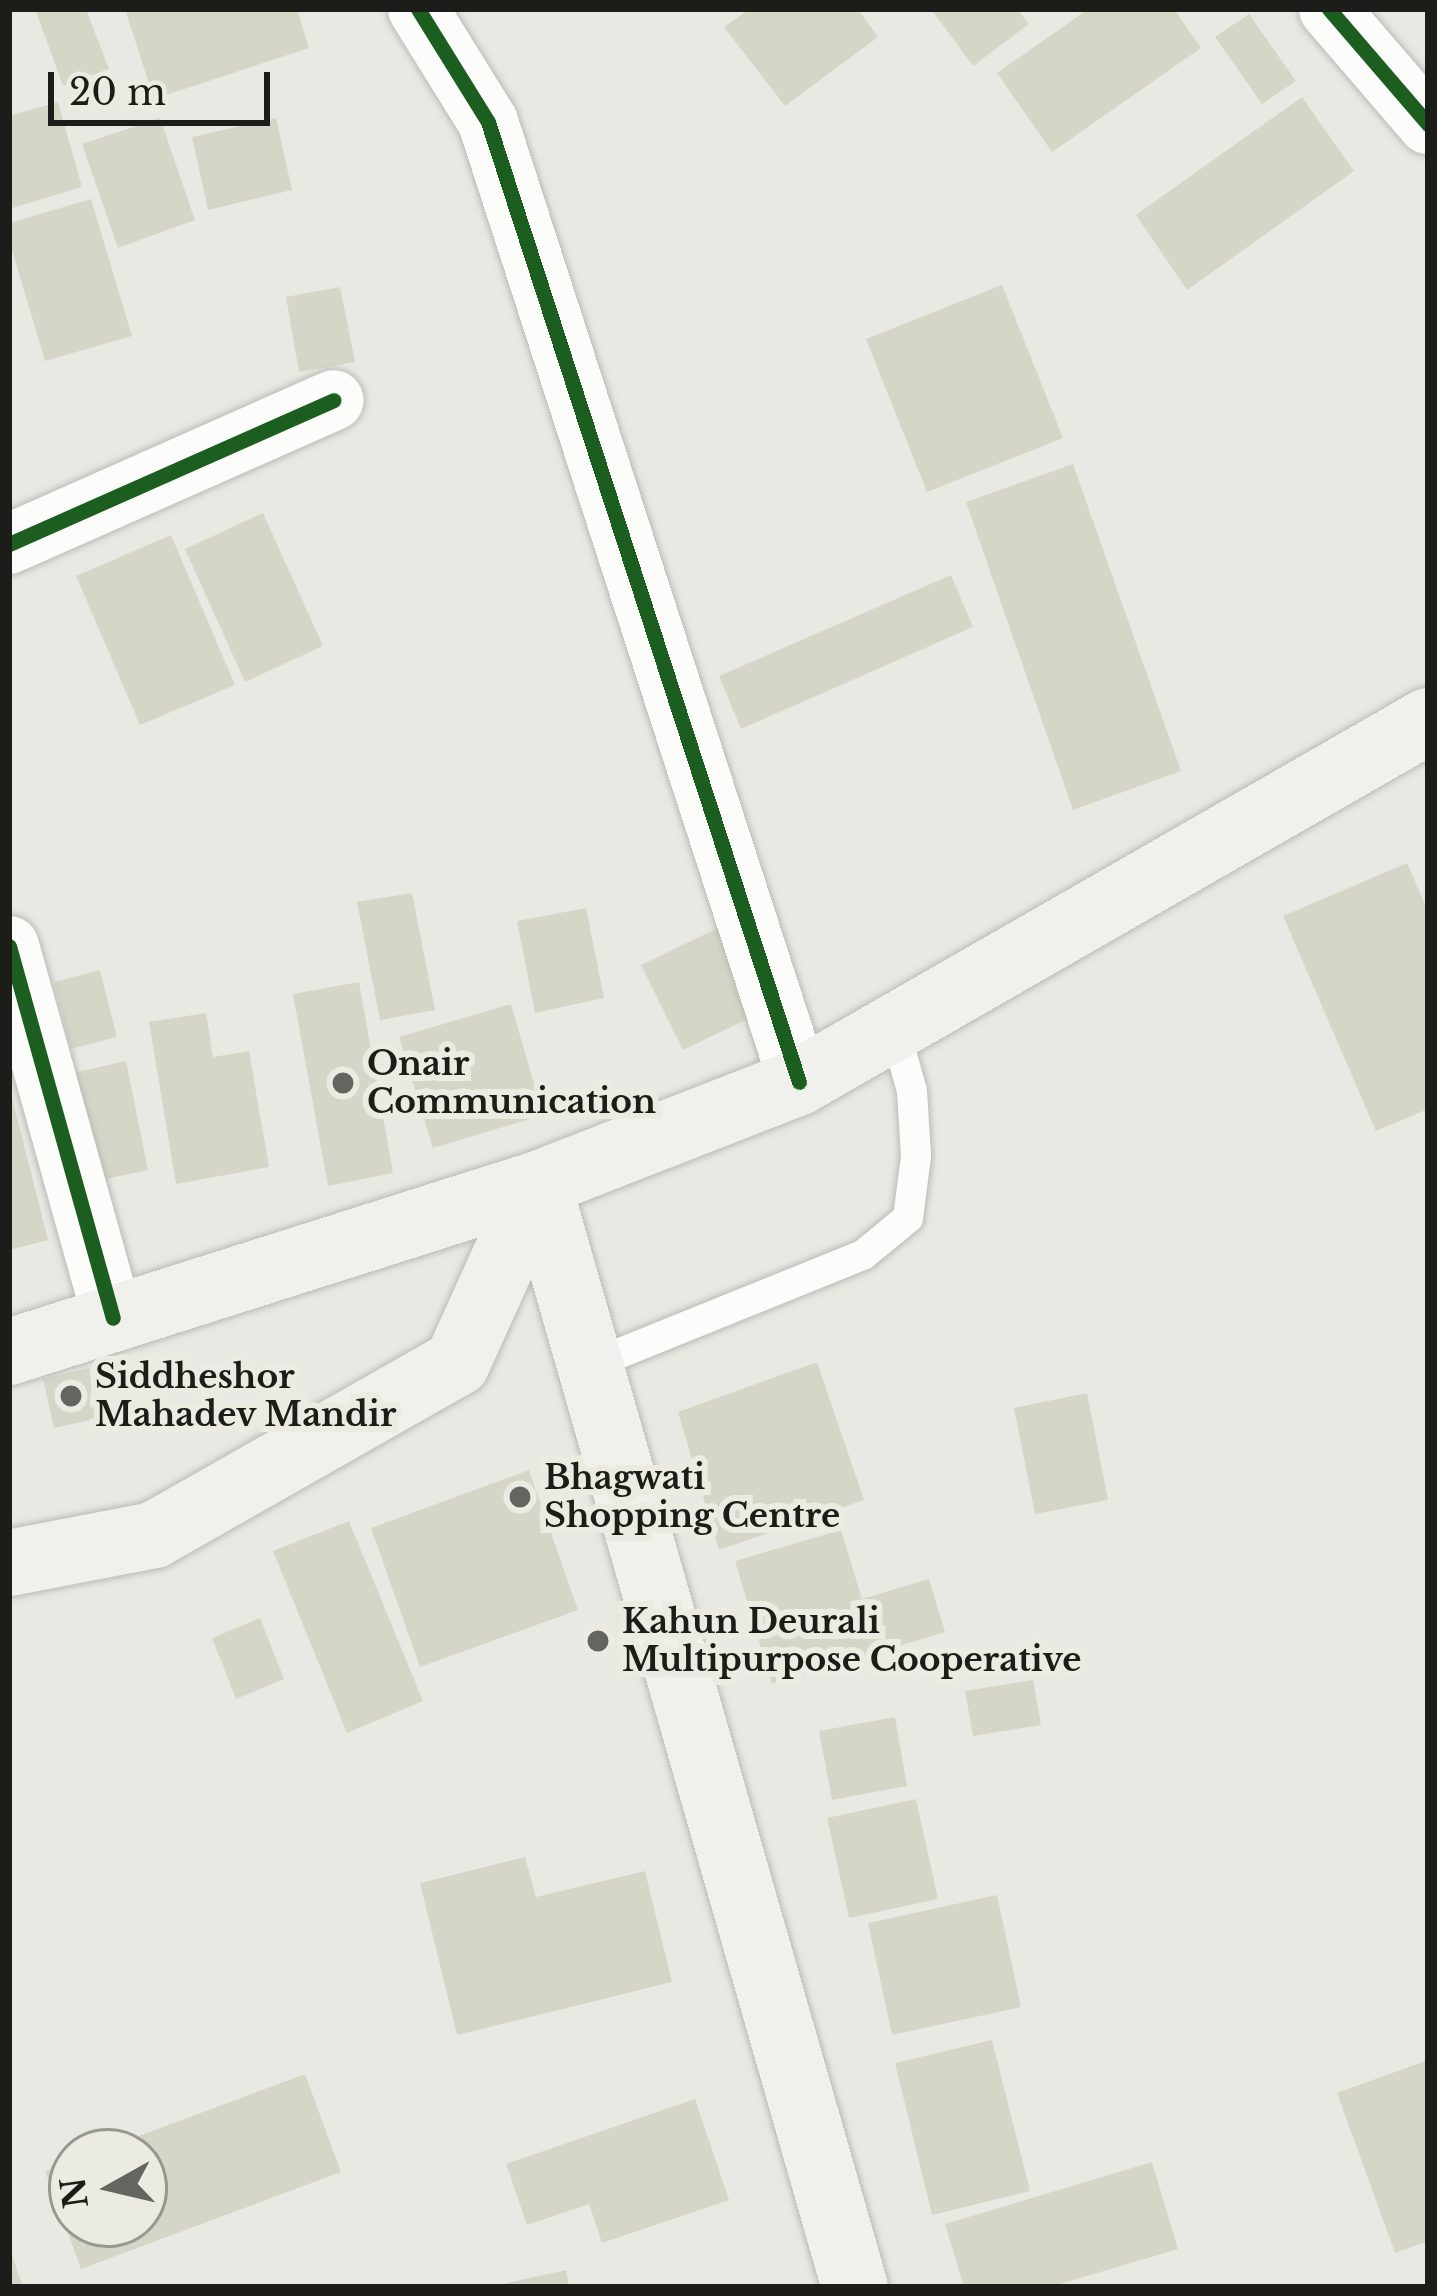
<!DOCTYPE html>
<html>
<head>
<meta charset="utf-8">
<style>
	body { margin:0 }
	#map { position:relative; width:1437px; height:2296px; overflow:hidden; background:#e9e9e4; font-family:"Libre Baskerville",serif }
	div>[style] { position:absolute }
	.building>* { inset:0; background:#d6d6c8 }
	.roads { filter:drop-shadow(0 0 3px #bbbbb7) drop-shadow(0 0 3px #bbbbb7) }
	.lane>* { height:30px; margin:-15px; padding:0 15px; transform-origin:15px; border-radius:15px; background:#fcfcfb }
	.street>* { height:60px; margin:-30px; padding:0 30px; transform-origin:30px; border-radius:30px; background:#fcfcfb }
	.secondary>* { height:66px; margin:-33px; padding:0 33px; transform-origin:33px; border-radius:33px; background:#f0f0ec }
	.cycleway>* { height:15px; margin:-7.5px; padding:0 7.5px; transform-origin:7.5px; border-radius:7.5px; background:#1b5e20 }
	.dots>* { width:33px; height:33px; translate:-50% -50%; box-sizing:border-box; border:6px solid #ebebe2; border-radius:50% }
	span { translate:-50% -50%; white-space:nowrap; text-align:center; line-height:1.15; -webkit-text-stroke:12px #ebebe2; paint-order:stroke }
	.poi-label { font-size:33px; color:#1c1c19; font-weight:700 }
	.left { translate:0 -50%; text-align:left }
	.frame { position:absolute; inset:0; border:12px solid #1c1c19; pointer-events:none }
	.north { position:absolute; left:48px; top:2128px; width:120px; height:120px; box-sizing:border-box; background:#ebebe2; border:3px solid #989892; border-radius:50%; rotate:262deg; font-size:33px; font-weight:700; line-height:48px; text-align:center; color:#1c1c19 }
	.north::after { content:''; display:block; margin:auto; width:42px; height:54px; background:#646460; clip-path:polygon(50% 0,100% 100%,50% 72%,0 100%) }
	.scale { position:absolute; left:48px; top:72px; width:222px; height:54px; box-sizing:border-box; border:6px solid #1c1c19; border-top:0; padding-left:15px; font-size:36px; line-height:42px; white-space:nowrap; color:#1c1c19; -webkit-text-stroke:9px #ebebe2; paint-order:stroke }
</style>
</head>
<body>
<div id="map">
	<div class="building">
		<div style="clip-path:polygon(35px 9px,86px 9px,109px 69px,63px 86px)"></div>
		<div style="clip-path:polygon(125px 9px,297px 9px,309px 48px,154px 99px)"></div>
		<div style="clip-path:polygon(750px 9px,858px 9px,878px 37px,785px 106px,724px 27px)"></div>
		<div style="clip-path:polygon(931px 9px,1017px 9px,1029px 24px,973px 66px)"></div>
		<div style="clip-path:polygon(1088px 9px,1174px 9px,1201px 48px,1052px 152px,997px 73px)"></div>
		<div style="clip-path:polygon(1249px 14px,1296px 81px,1262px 104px,1215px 37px)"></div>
		<div style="clip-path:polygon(1302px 97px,1354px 171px,1187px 290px,1136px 215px)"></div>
		<div style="clip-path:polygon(58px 102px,82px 187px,9px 209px,9px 116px)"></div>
		<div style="clip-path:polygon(160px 118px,195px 220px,118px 248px,82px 144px)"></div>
		<div style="clip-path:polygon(276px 118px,292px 190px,208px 210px,192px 137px)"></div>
		<div style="clip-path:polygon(91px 199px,132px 336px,45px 361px,9px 240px,9px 223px)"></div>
		<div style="clip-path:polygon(1002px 285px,1063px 438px,927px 492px,866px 339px)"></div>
		<div style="clip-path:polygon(340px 287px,355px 362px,299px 372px,286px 297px)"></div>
		<div style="clip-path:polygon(1073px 464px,1181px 771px,1073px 810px,966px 502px)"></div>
		<div style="clip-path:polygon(263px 513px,323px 646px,245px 682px,185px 549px)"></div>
		<div style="clip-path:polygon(171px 535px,235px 685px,140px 725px,76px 576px)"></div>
		<div style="clip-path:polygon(951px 575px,973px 627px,741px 729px,719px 676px)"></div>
		<div style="clip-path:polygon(1407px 863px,1428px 911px,1428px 1109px,1376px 1131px,1283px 916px)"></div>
		<div style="clip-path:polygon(412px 893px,435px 1010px,380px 1020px,357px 902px)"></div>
		<div style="clip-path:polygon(586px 908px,604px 998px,535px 1013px,517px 921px)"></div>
		<div style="clip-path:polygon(722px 926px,762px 1012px,683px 1050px,641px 965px)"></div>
		<div style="clip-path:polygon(100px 970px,117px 1037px,71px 1049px,54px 982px)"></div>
		<div style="clip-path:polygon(359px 982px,393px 1173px,328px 1186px,293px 994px)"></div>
		<div style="clip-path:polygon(511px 1004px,543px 1115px,433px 1148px,399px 1037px)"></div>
		<div style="clip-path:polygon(206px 1013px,213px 1057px,249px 1051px,269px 1167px,176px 1184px,149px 1022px)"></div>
		<div style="clip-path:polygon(126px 1061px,148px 1170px,87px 1183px,64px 1075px)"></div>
		<div style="clip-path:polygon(11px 1093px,48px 1240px,9px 1250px,9px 1094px)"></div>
		<div style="clip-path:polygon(817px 1362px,864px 1500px,719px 1550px,678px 1412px)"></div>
		<div style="clip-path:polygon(89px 1368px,100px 1418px,54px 1428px,43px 1379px)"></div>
		<div style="clip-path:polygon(1087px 1393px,1108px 1500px,1035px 1514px,1014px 1408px)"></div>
		<div style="clip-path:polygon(529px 1470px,578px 1610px,420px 1667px,371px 1528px)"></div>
		<div style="clip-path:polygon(349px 1521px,423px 1701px,347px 1733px,273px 1551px)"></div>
		<div style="clip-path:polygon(841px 1530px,862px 1599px,929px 1579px,945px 1632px,772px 1684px,735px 1561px)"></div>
		<div style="clip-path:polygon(260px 1618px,284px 1679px,236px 1699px,212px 1638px)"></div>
		<div style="clip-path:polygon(1033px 1680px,1041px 1725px,973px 1736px,965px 1691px)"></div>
		<div style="clip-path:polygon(895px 1717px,907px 1786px,832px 1800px,819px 1731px)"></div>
		<div style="clip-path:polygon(916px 1799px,938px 1899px,849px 1918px,827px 1818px)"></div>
		<div style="clip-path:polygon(525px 1857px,536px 1897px,645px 1871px,672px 1982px,457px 2035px,420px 1883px)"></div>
		<div style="clip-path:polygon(997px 1895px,1021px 2007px,892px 2035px,868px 1923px)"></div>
		<div style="clip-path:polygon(992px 2040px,1030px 2191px,932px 2215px,895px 2063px)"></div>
		<div style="clip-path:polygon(1428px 2060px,1428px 2241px,1395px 2253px,1337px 2093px)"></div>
		<div style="clip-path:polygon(305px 2074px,341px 2172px,81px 2269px,45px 2171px,72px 2161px,72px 2224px,144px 2224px,144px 2152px,96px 2152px)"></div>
		<div style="clip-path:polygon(695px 2099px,729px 2200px,602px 2243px,589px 2204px,527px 2225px,506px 2164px)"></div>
		<div style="clip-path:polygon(1152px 2162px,1178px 2249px,1050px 2287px,964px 2287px,945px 2224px)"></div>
		<div style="clip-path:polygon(9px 2249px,10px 2249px,23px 2287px,9px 2287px)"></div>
		<div style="clip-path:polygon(566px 2270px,569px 2287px,498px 2287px,498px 2285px)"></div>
	</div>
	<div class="roads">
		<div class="lane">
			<div style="left:593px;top:1364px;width:291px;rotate:-22deg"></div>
			<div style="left:863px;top:1255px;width:58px;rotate:-39.4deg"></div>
			<div style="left:908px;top:1218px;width:63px;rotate:-82.6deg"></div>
			<div style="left:916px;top:1156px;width:65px;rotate:-93.5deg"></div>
			<div style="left:912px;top:1091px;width:66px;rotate:-105.7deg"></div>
		</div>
		<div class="street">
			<div style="left:418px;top:9px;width:133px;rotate:58.2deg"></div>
			<div style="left:488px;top:122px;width:1009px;rotate:72.05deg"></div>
			<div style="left:1329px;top:9px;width:152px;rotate:49.3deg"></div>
			<div style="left:9px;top:544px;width:355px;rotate:-23.9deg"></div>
			<div style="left:9px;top:946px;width:386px;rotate:74.4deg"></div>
		</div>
		<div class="secondary">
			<div style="left:538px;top:1184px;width:1148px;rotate:73.97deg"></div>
			<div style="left:9px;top:1352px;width:555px;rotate:-17.62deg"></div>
			<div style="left:538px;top:1184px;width:280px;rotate:-21.3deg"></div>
			<div style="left:799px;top:1082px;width:725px;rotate:-29.85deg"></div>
			<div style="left:9px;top:1563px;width:148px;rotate:-10.9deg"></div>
			<div style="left:154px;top:1535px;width:348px;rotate:-29.6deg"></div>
			<div style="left:457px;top:1363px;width:196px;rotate:-65.7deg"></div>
		</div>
	</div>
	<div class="cycleway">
		<div style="left:418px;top:9px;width:133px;rotate:58.2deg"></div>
		<div style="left:488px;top:122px;width:1009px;rotate:72.05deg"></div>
		<div style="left:1329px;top:9px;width:152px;rotate:49.3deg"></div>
		<div style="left:9px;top:544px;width:355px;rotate:-23.9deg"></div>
		<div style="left:9px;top:946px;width:386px;rotate:74.4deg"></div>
	</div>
	<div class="dots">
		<div style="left:343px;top:1083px;background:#646460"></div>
		<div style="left:71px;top:1396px;background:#646460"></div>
		<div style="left:520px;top:1497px;background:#646460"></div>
		<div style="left:598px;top:1641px;background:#646460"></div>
	</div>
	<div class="poi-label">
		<span class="left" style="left:367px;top:1083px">Onair<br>Communication</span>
		<span class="left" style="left:95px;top:1396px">Siddheshor<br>Mahadev Mandir</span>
		<span class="left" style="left:544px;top:1497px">Bhagwati<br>Shopping Centre</span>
		<span class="left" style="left:622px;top:1641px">Kahun Deurali<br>Multipurpose Cooperative</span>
	</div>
	<div class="frame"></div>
	<div class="north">N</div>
	<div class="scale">20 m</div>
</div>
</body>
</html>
